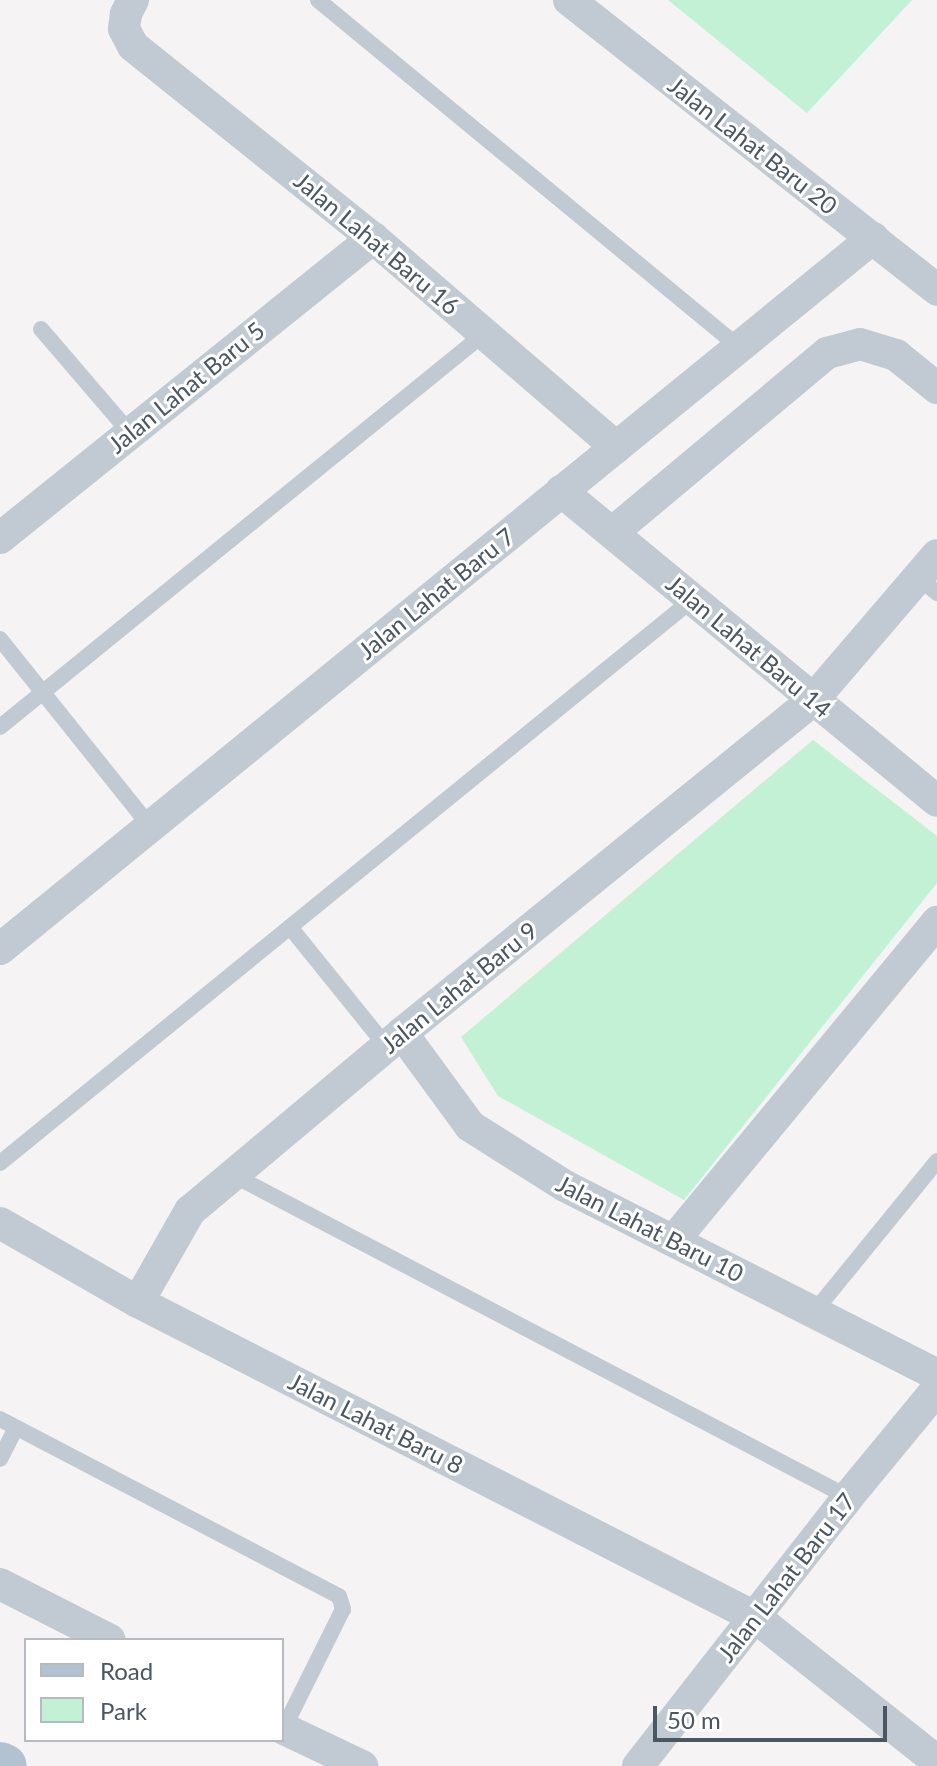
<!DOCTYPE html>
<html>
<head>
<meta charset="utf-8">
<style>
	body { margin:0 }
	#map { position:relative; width:937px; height:1766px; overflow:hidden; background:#f5f3f3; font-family:Lato,sans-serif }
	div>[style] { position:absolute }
	.green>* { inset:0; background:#c3f1d5 }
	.service>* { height:16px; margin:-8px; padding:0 8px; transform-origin:8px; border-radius:8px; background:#c1cad2 }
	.minor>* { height:32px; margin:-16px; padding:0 16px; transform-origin:16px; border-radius:16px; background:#c1cad2 }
	.primary>* { height:44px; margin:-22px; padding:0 22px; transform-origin:22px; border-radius:22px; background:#b3c2d1 }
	span { translate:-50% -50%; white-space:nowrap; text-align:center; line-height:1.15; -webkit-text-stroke:6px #fff; paint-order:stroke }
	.street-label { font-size:24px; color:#4a5661 }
	.legend { position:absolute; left:24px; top:1638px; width:260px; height:104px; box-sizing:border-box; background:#fff; border:2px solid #b7bbc0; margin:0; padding:10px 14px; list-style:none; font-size:24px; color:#4a5661 }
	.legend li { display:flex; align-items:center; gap:16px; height:40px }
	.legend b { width:40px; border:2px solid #b7bbc0 }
	.scale { position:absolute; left:653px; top:1706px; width:234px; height:36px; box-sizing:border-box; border:4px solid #4a5661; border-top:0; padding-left:10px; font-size:24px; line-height:28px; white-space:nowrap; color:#4a5661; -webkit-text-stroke:6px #fff; paint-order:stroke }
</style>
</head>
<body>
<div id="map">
	<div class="green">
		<div style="clip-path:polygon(668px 0,912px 0,807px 113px)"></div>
		<div style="clip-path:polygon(813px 740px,937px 836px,937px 883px,684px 1200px,498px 1096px,461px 1037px)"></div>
	</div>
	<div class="service">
		<div style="left:318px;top:0;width:546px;rotate:39.5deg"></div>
		<div style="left:41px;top:329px;width:137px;rotate:49.4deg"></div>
		<div style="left:918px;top:577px;width:25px;rotate:40deg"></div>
		<div style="left:0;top:639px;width:240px;rotate:51.3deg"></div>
		<div style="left:0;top:727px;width:625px;rotate:-39.09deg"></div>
		<div style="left:290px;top:927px;width:153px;rotate:51.1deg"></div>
		<div style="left:0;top:1163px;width:894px;rotate:-39.14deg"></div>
		<div style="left:233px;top:1175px;width:694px;rotate:27.64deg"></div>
		<div style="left:814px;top:1312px;width:195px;rotate:-50.8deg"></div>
		<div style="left:0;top:1419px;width:382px;rotate:27.6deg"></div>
		<div style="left:339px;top:1596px;width:14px;rotate:73deg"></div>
		<div style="left:343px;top:1609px;width:133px;rotate:116.4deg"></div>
		<div style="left:0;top:1459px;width:35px;rotate:-63deg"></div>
	</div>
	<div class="minor">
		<div style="left:133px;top:0;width:16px;rotate:117deg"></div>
		<div style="left:126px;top:14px;width:15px;rotate:98deg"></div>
		<div style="left:124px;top:29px;width:19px;rotate:62deg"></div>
		<div style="left:133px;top:46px;width:307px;rotate:38.7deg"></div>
		<div style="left:373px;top:238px;width:321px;rotate:40.7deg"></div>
		<div style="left:569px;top:0;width:469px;rotate:38.2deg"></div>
		<div style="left:561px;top:491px;width:487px;rotate:39.5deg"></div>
		<div style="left:613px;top:532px;width:279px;rotate:-39.9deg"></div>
		<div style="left:827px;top:353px;width:34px;rotate:-15deg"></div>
		<div style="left:860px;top:344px;width:38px;rotate:17deg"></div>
		<div style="left:896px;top:355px;width:53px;rotate:38.8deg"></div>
		<div style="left:0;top:538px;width:479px;rotate:-38.8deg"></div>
		<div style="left:0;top:949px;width:1126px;rotate:-39.16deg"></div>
		<div style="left:402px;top:1033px;width:115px;rotate:53.8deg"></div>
		<div style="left:470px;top:1126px;width:112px;rotate:32.3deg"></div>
		<div style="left:565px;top:1186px;width:417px;rotate:26.9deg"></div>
		<div style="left:0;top:1223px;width:159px;rotate:29.8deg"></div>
		<div style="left:138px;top:1302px;width:693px;rotate:27.05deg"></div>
		<div style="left:755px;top:1617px;width:232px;rotate:38.4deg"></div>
		<div style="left:674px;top:1240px;width:413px;rotate:-50.4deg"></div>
		<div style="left:138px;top:1302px;width:105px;rotate:-60.3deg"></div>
		<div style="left:190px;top:1211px;width:277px;rotate:-40deg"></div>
		<div style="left:402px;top:1033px;width:528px;rotate:-39deg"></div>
		<div style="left:812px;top:701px;width:192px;rotate:-49.4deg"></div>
		<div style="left:0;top:1584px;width:123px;rotate:27deg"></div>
		<div style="left:282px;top:1728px;width:89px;rotate:25.4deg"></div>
		<div style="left:638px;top:1766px;width:341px;rotate:-52deg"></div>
		<div style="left:848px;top:1497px;width:140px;rotate:-50.5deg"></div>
	</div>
	<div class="primary">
		<div style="left:0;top:1764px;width:5px;rotate:22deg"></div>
	</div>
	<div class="street-label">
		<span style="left:753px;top:145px;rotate:38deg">Jalan Lahat Baru 20</span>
		<span style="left:377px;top:243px;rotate:40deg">Jalan Lahat Baru 16</span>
		<span style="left:186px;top:387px;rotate:-39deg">Jalan Lahat Baru 5</span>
		<span style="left:436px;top:593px;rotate:-39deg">Jalan Lahat Baru 7</span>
		<span style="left:749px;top:646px;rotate:40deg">Jalan Lahat Baru 14</span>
		<span style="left:459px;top:987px;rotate:-39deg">Jalan Lahat Baru 9</span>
		<span style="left:650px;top:1228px;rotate:27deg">Jalan Lahat Baru 10</span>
		<span style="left:376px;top:1423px;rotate:27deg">Jalan Lahat Baru 8</span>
		<span style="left:786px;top:1577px;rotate:-52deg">Jalan Lahat Baru 17</span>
	</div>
	<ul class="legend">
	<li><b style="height:10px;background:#b3c2d1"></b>Road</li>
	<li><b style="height:22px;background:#c3f1d5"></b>Park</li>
	</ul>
	<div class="scale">50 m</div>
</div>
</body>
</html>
